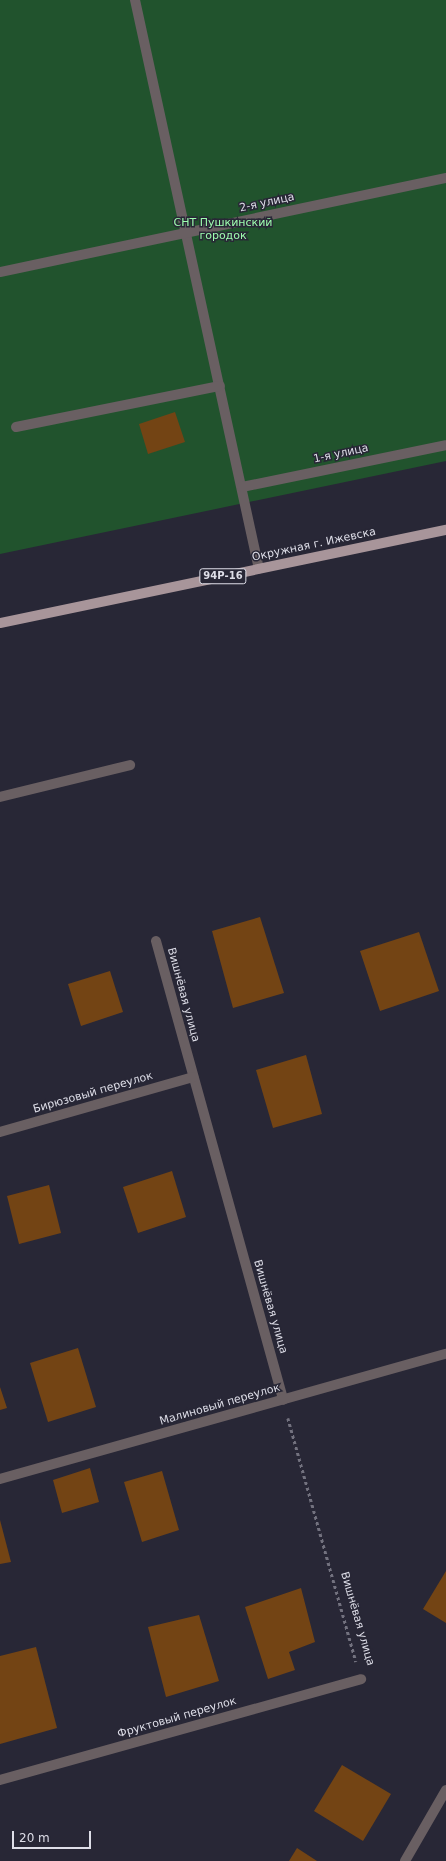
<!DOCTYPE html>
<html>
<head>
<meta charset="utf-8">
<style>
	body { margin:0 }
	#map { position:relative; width:446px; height:1861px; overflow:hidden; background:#282736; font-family:"DejaVu Sans",sans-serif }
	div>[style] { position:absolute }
	.green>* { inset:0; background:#21532d }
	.building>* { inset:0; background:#734414 }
	.path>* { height:2.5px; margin-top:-1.25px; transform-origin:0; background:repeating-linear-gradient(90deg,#73727f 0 3px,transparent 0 6px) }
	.minor>* { height:10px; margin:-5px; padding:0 5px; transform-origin:5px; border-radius:5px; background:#695f62 }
	.primary>* { height:10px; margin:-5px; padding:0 5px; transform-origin:5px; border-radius:5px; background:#a8959a }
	span { translate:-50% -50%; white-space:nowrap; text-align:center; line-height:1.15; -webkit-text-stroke:3px #282736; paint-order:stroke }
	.shield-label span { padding:1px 3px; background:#282736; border:1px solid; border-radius:3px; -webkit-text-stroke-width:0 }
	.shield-label { font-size:10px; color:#dedee8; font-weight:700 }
	.street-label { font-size:11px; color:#dedee8 }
	.park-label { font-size:11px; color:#9efeaf }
	.scale { position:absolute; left:12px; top:1831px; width:79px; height:18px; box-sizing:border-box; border:2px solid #dedee8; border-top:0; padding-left:5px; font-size:12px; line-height:14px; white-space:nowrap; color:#dedee8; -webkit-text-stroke:3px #282736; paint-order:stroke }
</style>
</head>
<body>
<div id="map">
	<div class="green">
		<div style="clip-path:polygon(0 0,446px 0,446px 461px,0 554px)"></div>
	</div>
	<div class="building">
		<div style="clip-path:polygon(175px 412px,185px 442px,148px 454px,139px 424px)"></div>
		<div style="clip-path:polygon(260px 917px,284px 993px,233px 1008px,212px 931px)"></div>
		<div style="clip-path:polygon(419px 932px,439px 991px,380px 1011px,360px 951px)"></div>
		<div style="clip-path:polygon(110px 971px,123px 1012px,81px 1026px,68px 984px)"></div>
		<div style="clip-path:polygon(306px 1055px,322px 1114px,273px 1128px,256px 1070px)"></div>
		<div style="clip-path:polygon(172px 1171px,186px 1217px,138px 1233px,123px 1187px)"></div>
		<div style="clip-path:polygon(49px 1185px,61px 1233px,19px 1244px,7px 1196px)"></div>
		<div style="clip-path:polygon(78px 1348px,96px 1407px,48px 1422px,30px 1363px)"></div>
		<div style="clip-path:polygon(0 1387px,7px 1408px,0 1410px)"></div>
		<div style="clip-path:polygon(90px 1468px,99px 1502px,62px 1513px,53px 1480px)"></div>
		<div style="clip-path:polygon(162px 1471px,179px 1530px,142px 1542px,124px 1482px)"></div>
		<div style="clip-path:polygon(0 1520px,11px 1562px,0 1564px)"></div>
		<div style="clip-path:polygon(446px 1571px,446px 1623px,423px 1609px)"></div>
		<div style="clip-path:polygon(301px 1588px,315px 1642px,289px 1652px,295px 1670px,268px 1679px,245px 1607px)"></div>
		<div style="clip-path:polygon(199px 1615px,219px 1681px,166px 1697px,148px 1627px)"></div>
		<div style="clip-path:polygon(36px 1647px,57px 1728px,0 1744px,0 1656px)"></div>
		<div style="clip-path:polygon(342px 1765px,391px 1794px,363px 1841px,314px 1811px)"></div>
		<div style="clip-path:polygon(297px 1848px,317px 1861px,289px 1861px)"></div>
	</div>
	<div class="path">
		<div style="left:288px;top:1418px;width:253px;rotate:74.4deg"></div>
	</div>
	<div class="minor">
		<div style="left:135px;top:0;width:582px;rotate:77.71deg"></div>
		<div style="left:0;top:272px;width:456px;rotate:-11.9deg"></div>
		<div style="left:16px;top:427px;width:208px;rotate:-11.4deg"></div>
		<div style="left:242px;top:487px;width:208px;rotate:-11.6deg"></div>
		<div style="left:0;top:797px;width:134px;rotate:-13.8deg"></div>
		<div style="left:156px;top:941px;width:476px;rotate:74.5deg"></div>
		<div style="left:0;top:1132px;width:201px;rotate:-15.9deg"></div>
		<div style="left:0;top:1479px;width:463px;rotate:-15.7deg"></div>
		<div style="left:0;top:1780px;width:375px;rotate:-15.6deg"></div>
		<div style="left:405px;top:1861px;width:82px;rotate:-60deg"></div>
	</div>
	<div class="primary">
		<div style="left:0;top:623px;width:456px;rotate:-11.8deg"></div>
	</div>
	<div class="shield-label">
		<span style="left:223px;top:576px">94Р-16</span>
	</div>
	<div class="street-label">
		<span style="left:267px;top:203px;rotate:-12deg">2-я улица</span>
		<span style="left:341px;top:454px;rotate:-12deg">1-я улица</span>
		<span style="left:314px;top:545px;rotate:-12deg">Окружная г. Ижевска</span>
		<span style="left:183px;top:995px;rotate:75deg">Вишнёвая улица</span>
		<span style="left:93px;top:1093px;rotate:-16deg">Бирюзовый переулок</span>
		<span style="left:270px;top:1307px;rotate:74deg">Вишнёвая улица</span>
		<span style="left:220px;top:1405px;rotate:-16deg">Малиновый переулок</span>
		<span style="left:357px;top:1619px;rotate:74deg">Вишнёвая улица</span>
		<span style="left:177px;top:1718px;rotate:-16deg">Фруктовый переулок</span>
	</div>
	<div class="park-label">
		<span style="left:223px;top:230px">СНТ Пушкинский<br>городок</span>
	</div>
	<div class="scale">20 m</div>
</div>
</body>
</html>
